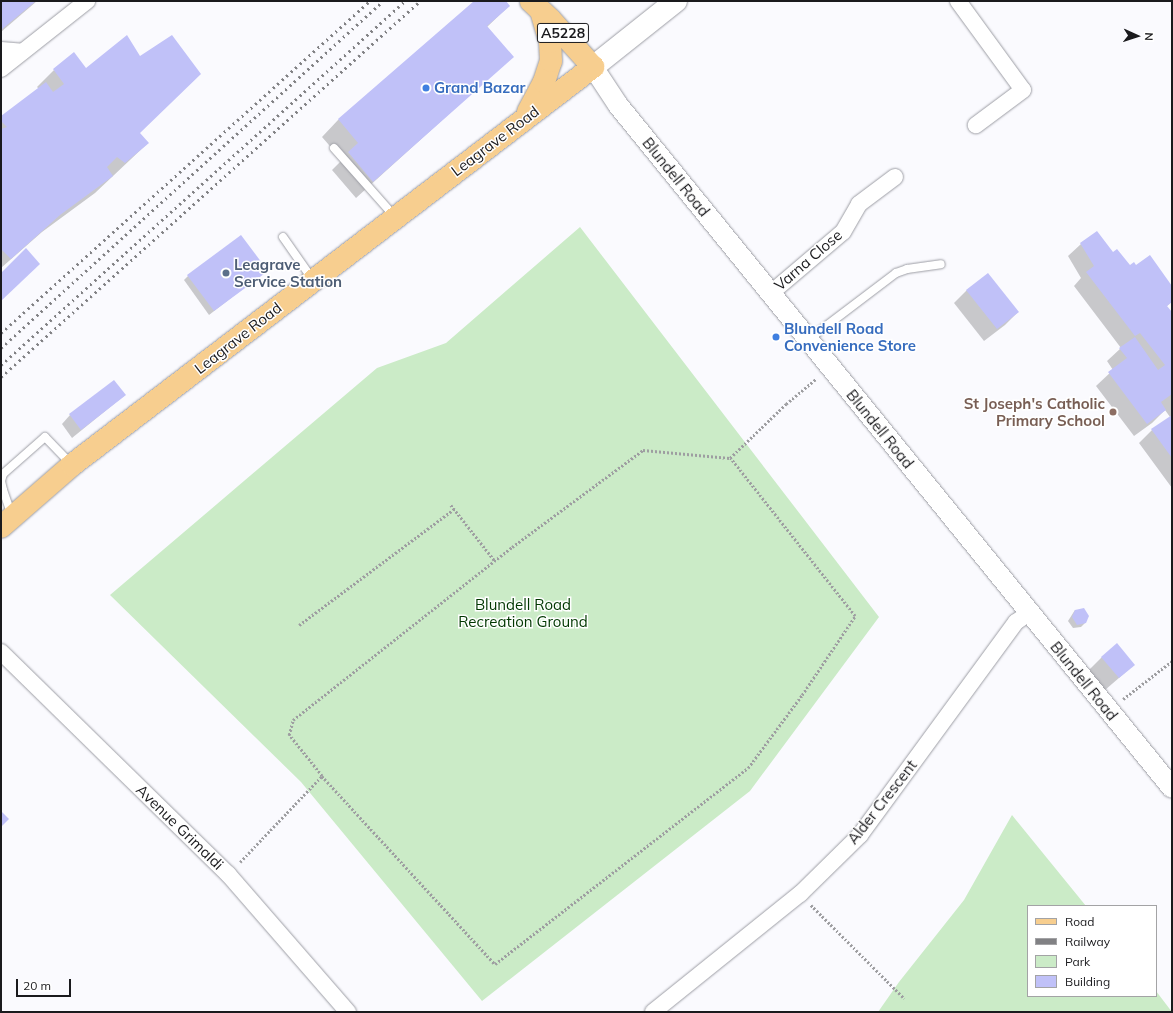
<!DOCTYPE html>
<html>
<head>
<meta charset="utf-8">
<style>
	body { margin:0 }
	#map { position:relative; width:1173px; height:1013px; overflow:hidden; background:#fafafe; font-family:Mulish,sans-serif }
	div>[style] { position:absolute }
	.green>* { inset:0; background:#cbebc7 }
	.shadow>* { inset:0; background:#0003 }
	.building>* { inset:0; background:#c0c1f8 }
	.path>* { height:2.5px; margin-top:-1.25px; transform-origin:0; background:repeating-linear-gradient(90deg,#9e9ea1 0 2px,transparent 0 4px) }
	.roads { filter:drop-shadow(0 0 1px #9d9ea5) drop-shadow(0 0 1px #9d9ea5) }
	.service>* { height:8px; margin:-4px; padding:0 4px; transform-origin:4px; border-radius:4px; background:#fff }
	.minor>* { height:16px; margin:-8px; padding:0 8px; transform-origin:8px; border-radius:8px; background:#fff }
	.tertiary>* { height:20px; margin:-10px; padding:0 10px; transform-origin:10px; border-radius:10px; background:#fff }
	.secondary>* { height:22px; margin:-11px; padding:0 11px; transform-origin:11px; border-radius:11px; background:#fff }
	.primary>* { height:22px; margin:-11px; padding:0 11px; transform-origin:11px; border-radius:11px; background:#f7ce8f }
	.rail>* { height:3px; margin-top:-1.5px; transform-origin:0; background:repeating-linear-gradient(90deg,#818184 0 2px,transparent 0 6px) }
	.dots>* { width:11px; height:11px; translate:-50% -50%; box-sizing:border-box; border:2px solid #fff; border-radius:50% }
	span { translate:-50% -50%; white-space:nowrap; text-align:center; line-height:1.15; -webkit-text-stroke:3px #fff; paint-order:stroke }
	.shield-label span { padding:1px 3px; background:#fff; border:1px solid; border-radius:3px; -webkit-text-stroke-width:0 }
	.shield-label { font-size:14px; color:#1a1a1d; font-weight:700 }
	.shop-label { font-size:15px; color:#366cbe; font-weight:700 }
	.left { translate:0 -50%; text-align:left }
	.street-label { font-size:15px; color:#1a1a1d }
	.service-label { font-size:15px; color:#4e5e75; font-weight:700 }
	.education-label { font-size:15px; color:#785e54; font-weight:700 }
	.right { translate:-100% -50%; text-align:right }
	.park-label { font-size:15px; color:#013700 }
	.frame { position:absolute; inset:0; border:2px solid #1a1a1d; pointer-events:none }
	.legend { position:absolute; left:1027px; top:905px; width:130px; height:92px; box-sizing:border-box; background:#fff; border:1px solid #a3a3a5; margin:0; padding:5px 7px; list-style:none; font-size:12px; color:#1a1a1d }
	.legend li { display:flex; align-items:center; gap:8px; height:20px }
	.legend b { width:20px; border:1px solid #a3a3a5 }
	.north { position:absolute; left:1117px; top:16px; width:40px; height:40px; -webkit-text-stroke:3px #fff; paint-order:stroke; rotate:93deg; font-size:11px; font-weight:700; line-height:16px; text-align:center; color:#1a1a1d }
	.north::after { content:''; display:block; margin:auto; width:14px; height:18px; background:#1a1a1d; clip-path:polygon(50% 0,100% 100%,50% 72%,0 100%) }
	.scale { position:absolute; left:16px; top:979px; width:55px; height:18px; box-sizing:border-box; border:2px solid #1a1a1d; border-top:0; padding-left:5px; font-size:12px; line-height:14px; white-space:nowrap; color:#1a1a1d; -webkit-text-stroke:3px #fff; paint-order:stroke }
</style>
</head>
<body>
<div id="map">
	<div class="green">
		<div style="clip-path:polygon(580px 227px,879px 617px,750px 791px,482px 1001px,301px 782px,110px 595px,377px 368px,446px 343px)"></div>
		<div style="clip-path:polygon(1012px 815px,1086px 906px,1028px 906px,1028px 996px,1156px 996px,1156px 991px,1172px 1012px,878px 1012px,899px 982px,964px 900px)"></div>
	</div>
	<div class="shadow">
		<div style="clip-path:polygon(1px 1px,37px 1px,1px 32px)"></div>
		<div style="clip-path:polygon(476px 1px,505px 1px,509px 6px,487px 27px,512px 57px,356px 198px,332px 170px,342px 160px,322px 137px,338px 120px)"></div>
		<div style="clip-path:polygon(54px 70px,139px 133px,148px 143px,95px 193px,42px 232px,1px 268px,1px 118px,39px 89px,37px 87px)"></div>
		<div style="clip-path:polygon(1081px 244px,1112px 253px,1130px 266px,1172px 287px,1172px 301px,1166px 307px,1172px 314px,1172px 488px,1139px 443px,1152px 430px,1170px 417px,1165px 410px,1152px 423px,1134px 436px,1096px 386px,1113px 370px,1107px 361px,1121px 348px,1074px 286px,1081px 278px,1068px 256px)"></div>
		<div style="clip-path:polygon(266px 271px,209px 315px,184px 280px,188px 276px)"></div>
		<div style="clip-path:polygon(967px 290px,1018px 312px,1005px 325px,984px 341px,954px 303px)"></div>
		<div style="clip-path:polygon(125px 395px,72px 438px,62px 424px,70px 415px)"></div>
		<div style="clip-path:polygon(1075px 610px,1085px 623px,1081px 627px,1073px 628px,1068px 621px)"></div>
		<div style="clip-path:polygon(1102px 657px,1134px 665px,1105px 690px,1089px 670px)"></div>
	</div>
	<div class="building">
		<div style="clip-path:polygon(1px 1px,36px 1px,1px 30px)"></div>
		<div style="clip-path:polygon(474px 1px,506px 1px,510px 6px,487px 26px,514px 57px,373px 182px,348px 152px,358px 143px,338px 119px)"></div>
		<div style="clip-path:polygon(127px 35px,140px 56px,172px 35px,201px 74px,140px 133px,149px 143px,125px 163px,117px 157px,107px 167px,113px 176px,60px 215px,11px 259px,1px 249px,1px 129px,7px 127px,1px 121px,1px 116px,46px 82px,53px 92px,64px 84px,53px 69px,74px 52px,86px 68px)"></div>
		<div style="clip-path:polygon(1097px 231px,1113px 252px,1117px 249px,1130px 265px,1134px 262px,1136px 265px,1150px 255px,1172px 286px,1172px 302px,1167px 306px,1172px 312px,1172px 394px,1161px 402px,1166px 410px,1147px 424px,1108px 372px,1127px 358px,1119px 348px,1135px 337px,1158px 370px,1165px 365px,1140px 333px,1135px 336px,1086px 272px,1094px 266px,1080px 243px)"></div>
		<div style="clip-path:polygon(241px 235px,268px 271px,214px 311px,187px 275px)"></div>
		<div style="clip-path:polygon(26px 248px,40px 264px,1px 301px,1px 273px)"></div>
		<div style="clip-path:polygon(988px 273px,1019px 312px,997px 329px,966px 290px)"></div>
		<div style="clip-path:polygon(114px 380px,126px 395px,81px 430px,69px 414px)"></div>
		<div style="clip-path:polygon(1172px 415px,1172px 458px,1151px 429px)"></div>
		<div style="clip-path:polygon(1084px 608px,1089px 616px,1086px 623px,1077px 625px,1072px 617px,1075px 610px)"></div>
		<div style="clip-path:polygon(1117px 643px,1135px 665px,1119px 678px,1101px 657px)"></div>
		<div style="clip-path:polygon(1px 811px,9px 819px,1px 827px)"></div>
	</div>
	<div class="path">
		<div style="left:451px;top:505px;width:71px;rotate:51.8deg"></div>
		<div style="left:299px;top:625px;width:194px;rotate:-36.8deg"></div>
		<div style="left:1123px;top:699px;width:62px;rotate:-37.8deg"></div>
		<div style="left:322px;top:776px;width:255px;rotate:47.4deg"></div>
		<div style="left:495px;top:964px;width:320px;rotate:-37.8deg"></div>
		<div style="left:748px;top:768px;width:91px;rotate:-53.5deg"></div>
		<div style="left:802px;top:695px;width:95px;rotate:-56.1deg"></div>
		<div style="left:855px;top:616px;width:201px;rotate:-128.3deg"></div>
		<div style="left:240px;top:862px;width:119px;rotate:-46.4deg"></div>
		<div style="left:322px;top:776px;width:53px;rotate:-128.8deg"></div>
		<div style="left:289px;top:735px;width:16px;rotate:-75deg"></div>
		<div style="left:293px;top:720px;width:279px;rotate:-38.3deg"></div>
		<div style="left:512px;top:547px;width:163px;rotate:-36.5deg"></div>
		<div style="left:643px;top:450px;width:87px;rotate:5.3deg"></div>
		<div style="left:730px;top:458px;width:78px;rotate:-44deg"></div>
		<div style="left:786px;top:404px;width:39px;rotate:-40deg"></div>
		<div style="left:811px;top:905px;width:132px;rotate:45deg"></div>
	</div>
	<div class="roads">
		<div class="service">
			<div style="left:334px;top:148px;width:92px;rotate:48.5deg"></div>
			<div style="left:283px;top:237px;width:52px;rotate:55.1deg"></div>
			<div style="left:809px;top:339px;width:109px;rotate:-37.2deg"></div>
			<div style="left:896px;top:273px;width:12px;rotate:-20deg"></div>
			<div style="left:907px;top:269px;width:34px;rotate:-8deg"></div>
			<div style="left:12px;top:516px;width:28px;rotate:-109deg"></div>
			<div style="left:3px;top:490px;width:9px;rotate:-103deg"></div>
			<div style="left:1px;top:481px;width:7px;rotate:-74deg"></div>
			<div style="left:3px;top:474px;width:56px;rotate:-41.4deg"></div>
			<div style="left:45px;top:437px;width:39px;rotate:46deg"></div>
		</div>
		<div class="minor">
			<div style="left:958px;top:1px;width:110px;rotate:53.9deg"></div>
			<div style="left:1023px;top:90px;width:59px;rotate:143.3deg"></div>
			<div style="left:1px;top:50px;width:21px;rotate:5deg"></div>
			<div style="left:1px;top:69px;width:110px;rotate:-38.3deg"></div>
			<div style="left:771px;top:293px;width:94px;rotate:-40.3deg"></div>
			<div style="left:843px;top:232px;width:32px;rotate:-60deg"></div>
			<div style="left:859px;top:204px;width:45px;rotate:-36.9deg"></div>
			<div style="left:1px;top:652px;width:318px;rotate:44.4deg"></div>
			<div style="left:228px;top:874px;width:183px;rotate:49deg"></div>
			<div style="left:653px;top:1012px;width:189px;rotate:-38.8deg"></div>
			<div style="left:800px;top:894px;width:84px;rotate:-44.5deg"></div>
			<div style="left:860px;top:835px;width:264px;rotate:-53.8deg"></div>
			<div style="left:1016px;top:622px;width:16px;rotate:-35deg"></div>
		</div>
		<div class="tertiary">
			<div style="left:593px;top:67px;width:45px;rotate:56.7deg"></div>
			<div style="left:618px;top:105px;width:879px;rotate:50.95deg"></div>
		</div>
		<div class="secondary">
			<div style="left:593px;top:67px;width:106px;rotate:-38.5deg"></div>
		</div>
		<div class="primary">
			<div style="left:528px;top:112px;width:34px;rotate:-62deg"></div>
			<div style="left:544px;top:82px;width:22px;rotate:-72deg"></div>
			<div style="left:551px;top:61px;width:19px;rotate:-93deg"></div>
			<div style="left:550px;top:42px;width:29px;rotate:-106deg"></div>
			<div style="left:1px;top:527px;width:94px;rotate:-41.1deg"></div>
			<div style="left:72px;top:465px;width:656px;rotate:-37.38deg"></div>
			<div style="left:593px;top:67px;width:64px;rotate:-131.9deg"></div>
			<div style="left:550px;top:19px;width:26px;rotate:-137deg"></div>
		</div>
	</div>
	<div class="rail">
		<div style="left:1px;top:333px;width:496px;rotate:-42deg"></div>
		<div style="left:1px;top:348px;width:516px;rotate:-42.25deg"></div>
		<div style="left:1px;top:365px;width:544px;rotate:-42.02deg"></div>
		<div style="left:1px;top:377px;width:563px;rotate:-41.9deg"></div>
	</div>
	<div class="dots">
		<div style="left:426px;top:88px;background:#3f7fe0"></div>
		<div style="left:226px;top:273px;background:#5c6f8a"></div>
		<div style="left:776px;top:337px;background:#3f7fe0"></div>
		<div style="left:1113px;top:412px;background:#8d6e63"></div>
	</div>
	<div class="shield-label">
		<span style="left:563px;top:33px">A5228</span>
	</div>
	<div class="shop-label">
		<span class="left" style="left:434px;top:88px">Grand Bazar</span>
		<span class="left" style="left:784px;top:337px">Blundell Road<br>Convenience Store</span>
	</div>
	<div class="street-label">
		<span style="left:495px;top:141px;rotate:-37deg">Leagrave Road</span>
		<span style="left:676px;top:177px;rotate:51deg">Blundell Road</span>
		<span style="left:808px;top:260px;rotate:-41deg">Varna Close</span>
		<span style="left:238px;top:338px;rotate:-38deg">Leagrave Road</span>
		<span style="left:880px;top:429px;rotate:51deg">Blundell Road</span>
		<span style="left:1084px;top:681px;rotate:51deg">Blundell Road</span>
		<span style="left:882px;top:802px;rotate:-52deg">Alder Crescent</span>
		<span style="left:180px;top:827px;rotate:44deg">Avenue Grimaldi</span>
	</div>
	<div class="service-label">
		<span class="left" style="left:234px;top:273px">Leagrave<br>Service Station</span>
	</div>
	<div class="education-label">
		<span class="right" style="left:1105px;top:412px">St Joseph's Catholic<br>Primary School</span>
	</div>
	<div class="park-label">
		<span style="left:523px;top:613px">Blundell Road<br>Recreation Ground</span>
	</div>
	<div class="frame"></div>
	<ul class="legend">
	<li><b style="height:5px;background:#f7ce8f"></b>Road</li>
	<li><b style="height:5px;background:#818184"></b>Railway</li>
	<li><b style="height:11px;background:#cbebc7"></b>Park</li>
	<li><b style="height:11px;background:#c0c1f8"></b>Building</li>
	</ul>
	<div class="north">N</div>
	<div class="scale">20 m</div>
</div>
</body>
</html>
